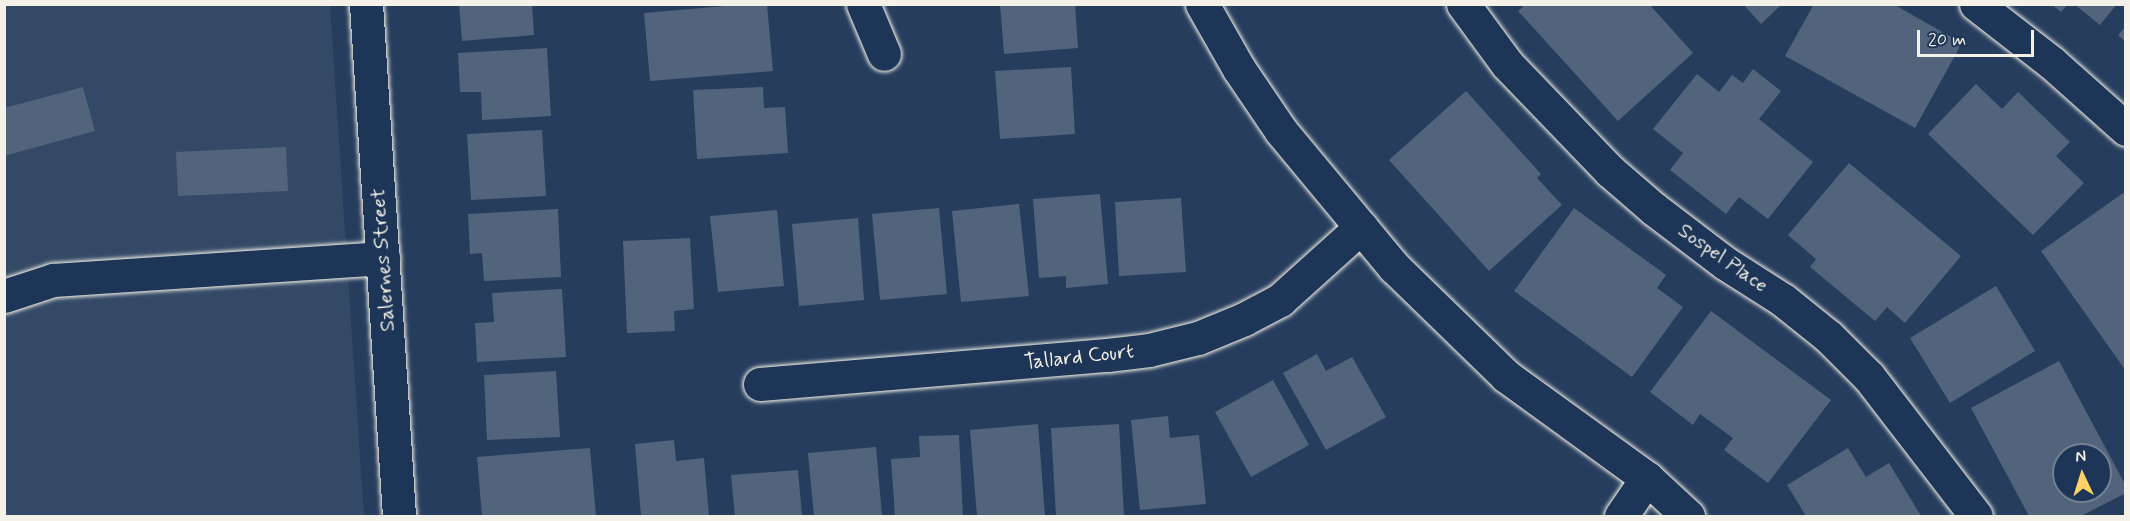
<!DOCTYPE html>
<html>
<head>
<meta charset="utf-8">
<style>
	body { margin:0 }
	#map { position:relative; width:2130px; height:521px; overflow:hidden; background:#263d5d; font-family:Mynerve,sans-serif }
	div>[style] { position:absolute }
	.built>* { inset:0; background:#334966 }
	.building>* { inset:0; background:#52647b }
	.roads { filter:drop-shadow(0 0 2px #f4f1e8) drop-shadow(0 0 2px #f4f1e8) }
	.minor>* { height:33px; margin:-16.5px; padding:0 16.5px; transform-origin:16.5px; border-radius:16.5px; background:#1d3557 }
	span { translate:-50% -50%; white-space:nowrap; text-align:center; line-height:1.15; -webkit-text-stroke:5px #1d3557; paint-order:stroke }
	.street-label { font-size:21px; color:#f4f1e8 }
	.frame { position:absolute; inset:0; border:6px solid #f4f1e8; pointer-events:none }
	.north { position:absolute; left:2052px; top:443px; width:60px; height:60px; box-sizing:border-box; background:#1d3557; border:2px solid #738091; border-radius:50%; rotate:356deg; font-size:16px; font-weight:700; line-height:24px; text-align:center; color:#f4f1e8 }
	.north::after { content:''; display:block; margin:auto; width:21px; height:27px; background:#ffd166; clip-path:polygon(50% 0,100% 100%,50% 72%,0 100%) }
	.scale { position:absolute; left:1917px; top:30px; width:117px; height:27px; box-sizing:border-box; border:3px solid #f4f1e8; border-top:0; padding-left:8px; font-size:18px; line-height:21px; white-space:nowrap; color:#f4f1e8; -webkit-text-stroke:4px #1d3557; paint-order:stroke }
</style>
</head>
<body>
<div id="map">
	<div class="built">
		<div style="clip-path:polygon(4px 5px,330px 5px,364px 516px,5px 516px)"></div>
	</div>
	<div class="building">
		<div style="clip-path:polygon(459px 4px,532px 4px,534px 35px,462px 41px)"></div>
		<div style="clip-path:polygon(748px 4px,767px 4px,773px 71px,650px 81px,644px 13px)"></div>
		<div style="clip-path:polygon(1000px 4px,1075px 4px,1078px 48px,1004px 54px)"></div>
		<div style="clip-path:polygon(1526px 4px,1649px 4px,1693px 53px,1618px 121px,1518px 11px)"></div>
		<div style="clip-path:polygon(1743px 4px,1782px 4px,1761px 24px)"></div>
		<div style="clip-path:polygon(1814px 4px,1893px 4px,1962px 43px,1915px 128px,1785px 56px)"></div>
		<div style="clip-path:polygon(2051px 4px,2068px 4px,2061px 12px)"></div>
		<div style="clip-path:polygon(2074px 4px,2117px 4px,2100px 25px)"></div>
		<div style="clip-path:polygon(2126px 26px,2126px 42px,2118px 35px)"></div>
		<div style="clip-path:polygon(547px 48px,551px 116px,482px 120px,481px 92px,460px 92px,458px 53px)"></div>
		<div style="clip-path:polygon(1071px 67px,1075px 134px,1000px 139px,995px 71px)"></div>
		<div style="clip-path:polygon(1753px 69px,1781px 91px,1759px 119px,1813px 162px,1768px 219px,1739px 197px,1726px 214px,1670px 170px,1683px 153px,1653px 129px,1697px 74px,1719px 92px,1732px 75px,1743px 83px)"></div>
		<div style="clip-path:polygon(1976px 84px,2002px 109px,2018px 92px,2070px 142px,2056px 156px,2084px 183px,2033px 235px,1928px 134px)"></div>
		<div style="clip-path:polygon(83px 87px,95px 131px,4px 156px,4px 108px)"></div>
		<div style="clip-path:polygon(763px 87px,764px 108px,785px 107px,788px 153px,697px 159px,693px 90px)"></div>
		<div style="clip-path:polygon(1466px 91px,1541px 174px,1537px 178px,1562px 205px,1489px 271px,1389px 160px)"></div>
		<div style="clip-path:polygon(542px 130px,546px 196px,471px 200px,467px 134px)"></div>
		<div style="clip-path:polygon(286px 147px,288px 191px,178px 196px,176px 152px)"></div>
		<div style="clip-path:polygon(1849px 163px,1961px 256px,1905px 323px,1887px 307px,1875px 321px,1810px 267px,1816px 259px,1788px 235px)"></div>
		<div style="clip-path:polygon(2123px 193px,2126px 196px,2126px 371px,2041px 251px)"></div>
		<div style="clip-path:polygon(1100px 194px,1108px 284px,1066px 288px,1066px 276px,1039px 278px,1033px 199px)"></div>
		<div style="clip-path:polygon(1181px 198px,1186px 272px,1119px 276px,1115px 202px)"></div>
		<div style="clip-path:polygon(1019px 204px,1029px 296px,961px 302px,952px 211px)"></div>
		<div style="clip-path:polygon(939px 208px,947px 294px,880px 300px,872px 214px)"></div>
		<div style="clip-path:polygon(1574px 208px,1666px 275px,1657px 288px,1683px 307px,1632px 377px,1514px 291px)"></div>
		<div style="clip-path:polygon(558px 209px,561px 277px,484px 281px,482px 253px,470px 254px,468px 214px)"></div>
		<div style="clip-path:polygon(777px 210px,784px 286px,718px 292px,710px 216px)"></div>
		<div style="clip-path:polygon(858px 218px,864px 300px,799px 306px,792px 224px)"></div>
		<div style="clip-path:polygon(690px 238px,694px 309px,674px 311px,675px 331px,627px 333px,623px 241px)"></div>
		<div style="clip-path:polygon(1996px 286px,2035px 351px,1950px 403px,1910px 338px)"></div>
		<div style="clip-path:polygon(562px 289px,566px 357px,477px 362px,475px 323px,494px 322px,492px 293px)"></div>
		<div style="clip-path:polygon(1711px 311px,1831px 400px,1768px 483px,1724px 450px,1733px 438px,1700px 414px,1693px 425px,1650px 392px)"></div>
		<div style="clip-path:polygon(1317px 354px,1326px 371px,1352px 357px,1386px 417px,1326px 450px,1283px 373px)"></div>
		<div style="clip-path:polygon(evenodd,2059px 361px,2126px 486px,2126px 493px,2081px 516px,2029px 516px,1971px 408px,2059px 361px,2064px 455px,2100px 455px,2100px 491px,2064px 491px,2064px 455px)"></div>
		<div style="clip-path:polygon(556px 371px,560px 437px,487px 440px,484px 375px)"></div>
		<div style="clip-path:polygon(1273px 380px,1309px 445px,1251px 477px,1215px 412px)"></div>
		<div style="clip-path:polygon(1168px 416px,1170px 438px,1199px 435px,1206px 504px,1140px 510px,1131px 420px)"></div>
		<div style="clip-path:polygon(1038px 424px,1045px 516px,977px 516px,970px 430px)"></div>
		<div style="clip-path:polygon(1119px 424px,1124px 516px,1056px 516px,1051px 428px)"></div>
		<div style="clip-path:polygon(959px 435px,963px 516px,895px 516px,891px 459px,920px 457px,919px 436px)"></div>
		<div style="clip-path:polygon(674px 440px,676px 461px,704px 458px,709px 516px,641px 516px,635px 444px)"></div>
		<div style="clip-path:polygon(876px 447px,882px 516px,814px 516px,808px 453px)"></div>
		<div style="clip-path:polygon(590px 448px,596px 516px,482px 516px,477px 457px)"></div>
		<div style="clip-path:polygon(1848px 448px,1866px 477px,1889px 463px,1921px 516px,1806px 516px,1787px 485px)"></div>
		<div style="clip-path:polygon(798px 470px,802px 516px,735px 516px,731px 475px)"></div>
	</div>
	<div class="roads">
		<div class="minor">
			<div style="left:366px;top:4px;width:513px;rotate:86.31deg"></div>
			<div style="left:863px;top:4px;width:54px;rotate:67.2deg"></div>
			<div style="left:1202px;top:4px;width:75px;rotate:60.4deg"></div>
			<div style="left:1239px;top:69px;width:75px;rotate:55.9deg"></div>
			<div style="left:1281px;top:131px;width:177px;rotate:50.3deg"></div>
			<div style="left:1394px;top:267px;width:156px;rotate:44.2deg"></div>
			<div style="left:1506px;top:376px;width:174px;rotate:35.9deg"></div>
			<div style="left:1647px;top:478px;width:56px;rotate:42.8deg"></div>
			<div style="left:1463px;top:4px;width:74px;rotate:53.7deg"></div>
			<div style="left:1507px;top:64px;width:149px;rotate:46.1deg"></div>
			<div style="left:1610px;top:171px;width:58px;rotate:40.8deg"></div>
			<div style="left:1654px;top:209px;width:89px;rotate:37.3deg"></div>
			<div style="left:1725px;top:263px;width:69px;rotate:32.5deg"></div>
			<div style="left:1783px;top:300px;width:58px;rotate:38.7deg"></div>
			<div style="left:1828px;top:336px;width:58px;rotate:45deg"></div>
			<div style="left:1869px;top:377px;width:175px;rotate:52.4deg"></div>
			<div style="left:1976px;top:4px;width:96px;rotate:37.8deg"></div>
			<div style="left:2052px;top:63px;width:99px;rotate:41.7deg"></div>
			<div style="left:4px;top:296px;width:52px;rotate:-18.1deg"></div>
			<div style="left:53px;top:280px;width:331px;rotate:-3.8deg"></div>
			<div style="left:760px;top:384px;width:348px;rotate:-4.8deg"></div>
			<div style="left:1107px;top:355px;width:42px;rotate:-6.8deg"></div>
			<div style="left:1149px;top:350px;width:50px;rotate:-13.8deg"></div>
			<div style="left:1198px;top:338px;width:50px;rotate:-22.4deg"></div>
			<div style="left:1244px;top:319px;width:41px;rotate:-27.8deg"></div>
			<div style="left:1280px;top:300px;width:109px;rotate:-42deg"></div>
			<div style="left:1621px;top:516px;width:46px;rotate:-55.6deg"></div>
		</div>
	</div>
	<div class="street-label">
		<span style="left:1723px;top:258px;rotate:35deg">Sospel Place</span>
		<span style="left:383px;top:260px;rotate:-94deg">Salernes Street</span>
		<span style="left:1079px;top:357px;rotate:-6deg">Tallard Court</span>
	</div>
	<div class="frame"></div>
	<div class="north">N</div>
	<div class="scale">20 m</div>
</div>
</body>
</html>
